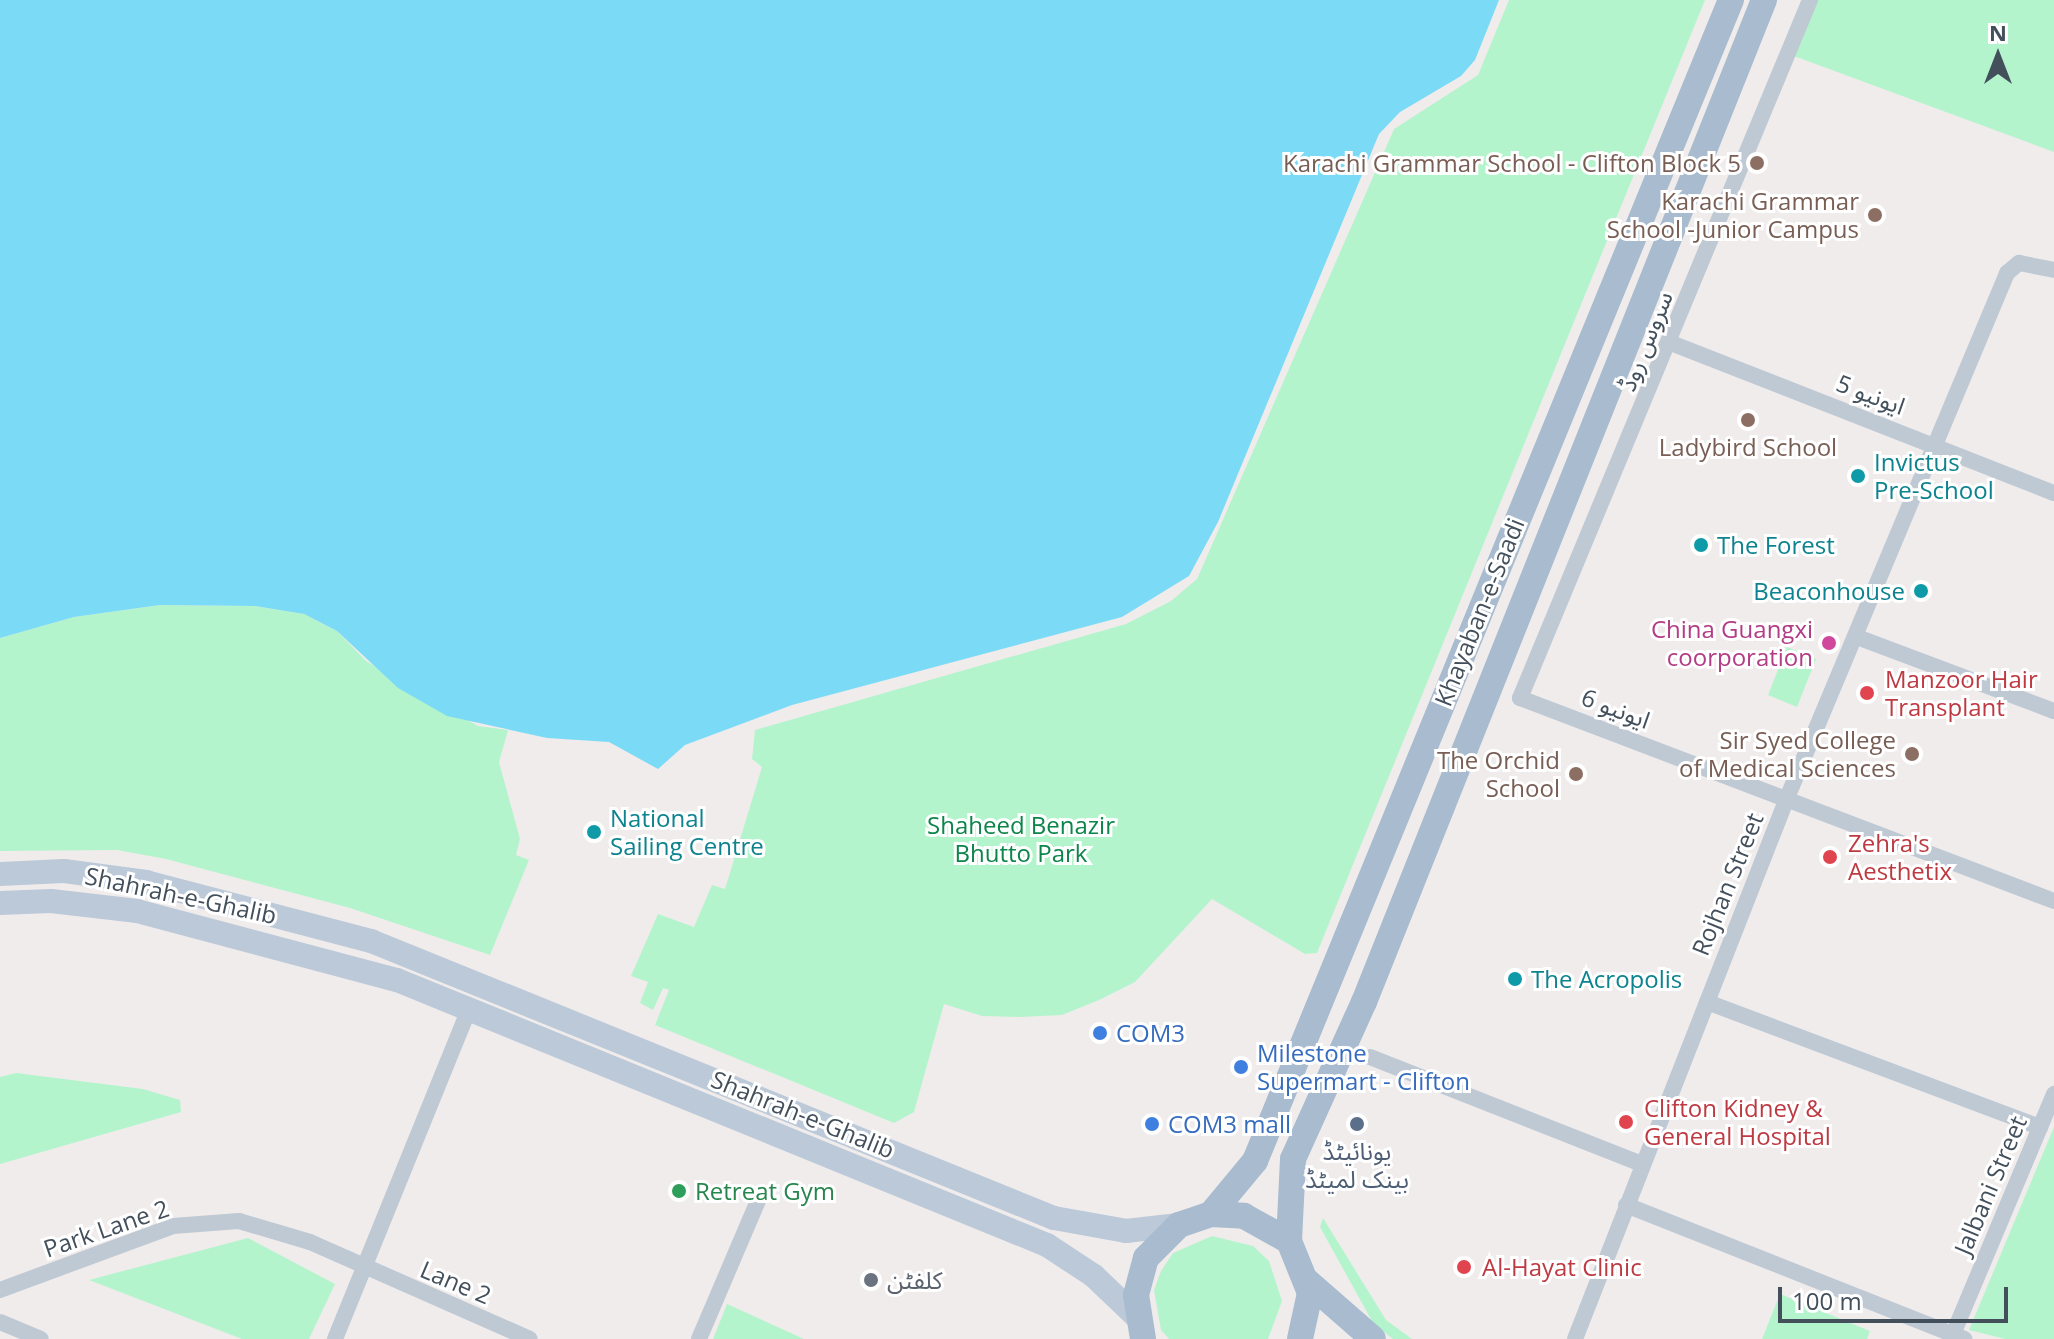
<!DOCTYPE html>
<html>
<head>
<meta charset="utf-8">
<style>
	body { margin:0 }
	#map { position:relative; width:2054px; height:1339px; overflow:hidden; background:#f0ecec; font-family:"Open Sans","Noto Sans Arabic",sans-serif }
	div>[style] { position:absolute }
	.green>* { inset:0; background:#b4f4cd }
	.water>* { inset:0; background:#7bdbf6 }
	.minor>* { height:16px; margin:-8px; padding:0 8px; transform-origin:8px; border-radius:8px; background:#bec9d4 }
	.secondary>* { height:24px; margin:-12px; padding:0 12px; transform-origin:12px; border-radius:12px; background:#bcc9d8 }
	.primary>* { height:26px; margin:-13px; padding:0 13px; transform-origin:13px; border-radius:13px; background:#a8bbcf }
	.dots>* { width:22px; height:22px; translate:-50% -50%; box-sizing:border-box; border:4px solid #fff; border-radius:50% }
	span { translate:-50% -50%; white-space:nowrap; text-align:center; line-height:1.15; -webkit-text-stroke:6px #fff; paint-order:stroke }
	.education-label { font-size:24px; color:#785e54 }
	.right { translate:-100% -50%; text-align:right }
	.street-label { font-size:24px; color:#43505c }
	.culture-label { font-size:24px; color:#0d838f }
	.left { translate:0 -50%; text-align:left }
	.hotel-label { font-size:24px; color:#b23c85 }
	.health-label { font-size:24px; color:#be3a42 }
	.park-label { font-size:24px; color:#0c854a }
	.shop-label { font-size:24px; color:#366cbe }
	.service-label { font-size:24px; color:#4e5e75 }
	.leisure-label { font-size:24px; color:#27864d }
	.worship-label { font-size:24px; color:#5b616d }
	.north { position:absolute; left:1958px; top:16px; width:80px; height:80px; -webkit-text-stroke:6px #fff; paint-order:stroke; rotate:0deg; font-size:22px; font-weight:700; line-height:32px; text-align:center; color:#43505c }
	.north::after { content:''; display:block; margin:auto; width:28px; height:36px; background:#43505c; clip-path:polygon(50% 0,100% 100%,50% 72%,0 100%) }
	.scale { position:absolute; left:1778px; top:1287px; width:230px; height:36px; box-sizing:border-box; border:4px solid #43505c; border-top:0; padding-left:10px; font-size:24px; line-height:28px; white-space:nowrap; color:#43505c; -webkit-text-stroke:6px #fff; paint-order:stroke }
</style>
</head>
<body>
<div id="map">
	<div class="green">
		<div style="clip-path:polygon(1509px 0,1705px 0,1317px 953px,1305px 954px,1212px 899px,1135px 982px,1099px 1000px,1062px 1015px,1020px 1017px,982px 1016px,944px 1004px,914px 1112px,894px 1123px,655px 1025px,669px 990px,663px 988px,653px 1010px,640px 1003px,648px 982px,631px 976px,658px 914px,694px 927px,712px 885px,725px 889px,762px 767px,752px 759px,755px 730px,1126px 624px,1171px 601px,1197px 579px,1394px 129px,1478px 75px)"></div>
		<div style="clip-path:polygon(1803px 0,2054px 0,2054px 152px,1783px 52px)"></div>
		<div style="clip-path:polygon(160px 605px,255px 606px,304px 614px,337px 631px,366px 661px,478px 726px,508px 730px,499px 762px,520px 839px,516px 855px,529px 860px,490px 955px,350px 908px,166px 859px,117px 850px,0 851px,0 638px,74px 617px)"></div>
		<div style="clip-path:polygon(1787px 647px,1816px 659px,1797px 707px,1768px 695px)"></div>
		<div style="clip-path:polygon(16px 1073px,143px 1089px,180px 1100px,181px 1112px,0 1164px,0 1077px)"></div>
		<div style="clip-path:polygon(2054px 1127px,2054px 1339px,2005px 1339px,1969px 1330px)"></div>
		<div style="clip-path:polygon(1323px 1218px,1386px 1320px,1412px 1339px,1393px 1339px,1373px 1323px,1320px 1227px)"></div>
		<div style="clip-path:polygon(1212px 1236px,1253px 1246px,1269px 1261px,1282px 1301px,1268px 1339px,1169px 1339px,1161px 1330px,1154px 1290px,1161px 1271px,1173px 1253px)"></div>
		<div style="clip-path:polygon(248px 1238px,335px 1284px,309px 1339px,242px 1339px,89px 1280px)"></div>
		<div style="clip-path:polygon(1780px 1294px,1870px 1331px,1867px 1339px,1762px 1339px)"></div>
		<div style="clip-path:polygon(727px 1304px,804px 1339px,713px 1339px)"></div>
	</div>
	<div class="water">
		<div style="clip-path:polygon(0 0,1499px 0,1475px 60px,1461px 76px,1400px 112px,1379px 134px,1218px 522px,1189px 576px,1122px 617px,792px 705px,685px 745px,658px 769px,609px 742px,547px 738px,447px 716px,398px 688px,337px 631px,304px 614px,255px 606px,160px 605px,74px 617px,0 638px)"></div>
	</div>
	<div class="minor">
		<div style="left:1810px;top:0;width:756px;rotate:112.56deg"></div>
		<div style="left:1520px;top:698px;width:571px;rotate:20.81deg"></div>
		<div style="left:1671px;top:343px;width:411px;rotate:21.4deg"></div>
		<div style="left:1857px;top:637px;width:210px;rotate:20.6deg"></div>
		<div style="left:1707px;top:1002px;width:356px;rotate:20.6deg"></div>
		<div style="left:1370px;top:1057px;width:292px;rotate:21.5deg"></div>
		<div style="left:1626px;top:1205px;width:364px;rotate:21.6deg"></div>
		<div style="left:0;top:1290px;width:184px;rotate:-20.3deg"></div>
		<div style="left:173px;top:1226px;width:66px;rotate:-4.3deg"></div>
		<div style="left:239px;top:1221px;width:74px;rotate:16.5deg"></div>
		<div style="left:310px;top:1242px;width:240px;rotate:23.8deg"></div>
		<div style="left:0;top:1322px;width:44px;rotate:22.5deg"></div>
		<div style="left:335px;top:1339px;width:356px;rotate:-67.9deg"></div>
		<div style="left:699px;top:1339px;width:153px;rotate:-66.9deg"></div>
		<div style="left:1575px;top:1339px;width:581px;rotate:-68.6deg"></div>
		<div style="left:1787px;top:798px;width:569px;rotate:-67.26deg"></div>
		<div style="left:2007px;top:273px;width:16px;rotate:-40deg"></div>
		<div style="left:2019px;top:263px;width:36px;rotate:11deg"></div>
		<div style="left:1951px;top:1339px;width:266px;rotate:-67.2deg"></div>
	</div>
	<div class="secondary">
		<div style="left:0;top:874px;width:64px;rotate:-2.7deg"></div>
		<div style="left:64px;top:871px;width:83px;rotate:7.6deg"></div>
		<div style="left:146px;top:882px;width:233px;rotate:14.7deg"></div>
		<div style="left:371px;top:941px;width:737px;rotate:22.08deg"></div>
		<div style="left:1054px;top:1218px;width:73px;rotate:10.2deg"></div>
		<div style="left:1126px;top:1231px;width:53px;rotate:-6.5deg"></div>
		<div style="left:0;top:903px;width:51px;rotate:-2.2deg"></div>
		<div style="left:51px;top:901px;width:87px;rotate:6.6deg"></div>
		<div style="left:137px;top:911px;width:269px;rotate:14.9deg"></div>
		<div style="left:397px;top:980px;width:702px;rotate:22.18deg"></div>
		<div style="left:1047px;top:1245px;width:56px;rotate:33.4deg"></div>
		<div style="left:1094px;top:1276px;width:61px;rotate:43.7deg"></div>
	</div>
	<div class="primary">
		<div style="left:1211px;top:1214px;width:69px;rotate:-50.3deg"></div>
		<div style="left:1255px;top:1161px;width:1255px;rotate:-67.71deg"></div>
		<div style="left:1289px;top:1241px;width:82px;rotate:-87.2deg"></div>
		<div style="left:1293px;top:1159px;width:172px;rotate:-65.7deg"></div>
		<div style="left:1364px;top:1002px;width:1079px;rotate:-68.24deg"></div>
		<div style="left:1308px;top:1282px;width:86px;rotate:41.2deg"></div>
		<div style="left:1143px;top:1339px;width:45px;rotate:-99deg"></div>
		<div style="left:1136px;top:1295px;width:38px;rotate:-75deg"></div>
		<div style="left:1146px;top:1258px;width:47px;rotate:-45deg"></div>
		<div style="left:1179px;top:1225px;width:34px;rotate:-19deg"></div>
		<div style="left:1211px;top:1214px;width:33px;rotate:3deg"></div>
		<div style="left:1244px;top:1216px;width:51px;rotate:29.1deg"></div>
		<div style="left:1289px;top:1241px;width:56px;rotate:68deg"></div>
		<div style="left:1310px;top:1293px;width:47px;rotate:102.3deg"></div>
	</div>
	<div class="dots">
		<div style="left:1757px;top:163px;background:#8d6e63"></div>
		<div style="left:1875px;top:215px;background:#8d6e63"></div>
		<div style="left:1748px;top:420px;background:#8d6e63"></div>
		<div style="left:1858px;top:476px;background:#0f9aa8"></div>
		<div style="left:1701px;top:545px;background:#0f9aa8"></div>
		<div style="left:1921px;top:591px;background:#0f9aa8"></div>
		<div style="left:1829px;top:643px;background:#d1479c"></div>
		<div style="left:1867px;top:693px;background:#e0444e"></div>
		<div style="left:1912px;top:754px;background:#8d6e63"></div>
		<div style="left:1576px;top:774px;background:#8d6e63"></div>
		<div style="left:594px;top:832px;background:#0f9aa8"></div>
		<div style="left:1830px;top:857px;background:#e0444e"></div>
		<div style="left:1515px;top:979px;background:#0f9aa8"></div>
		<div style="left:1100px;top:1033px;background:#3f7fe0"></div>
		<div style="left:1241px;top:1067px;background:#3f7fe0"></div>
		<div style="left:1626px;top:1122px;background:#e0444e"></div>
		<div style="left:1152px;top:1124px;background:#3f7fe0"></div>
		<div style="left:1357px;top:1124px;background:#5c6f8a"></div>
		<div style="left:679px;top:1191px;background:#2e9e5b"></div>
		<div style="left:1464px;top:1267px;background:#e0444e"></div>
		<div style="left:871px;top:1280px;background:#6b7280"></div>
	</div>
	<div class="education-label">
		<span class="right" style="left:1741px;top:163px">Karachi Grammar School - Clifton Block 5</span>
		<span class="right" style="left:1859px;top:215px">Karachi Grammar<br>School -Junior Campus</span>
		<span style="left:1748px;top:447px">Ladybird School</span>
		<span class="right" style="left:1896px;top:754px">Sir Syed College<br>of Medical Sciences</span>
		<span class="right" style="left:1560px;top:774px">The Orchid<br>School</span>
	</div>
	<div class="street-label">
		<span style="left:1645px;top:341px;rotate:-68deg">سروس روڈ</span>
		<span style="left:1871px;top:394px;rotate:21deg">ایونیو 5</span>
		<span style="left:1479px;top:612px;rotate:-68deg">Khayaban-e-Saadi</span>
		<span style="left:1616px;top:708px;rotate:21deg">ایونیو 6</span>
		<span style="left:1727px;top:884px;rotate:-68deg">Rojhan Street</span>
		<span style="left:181px;top:895px;rotate:12deg">Shahrah-e-Ghalib</span>
		<span style="left:803px;top:1114px;rotate:22deg">Shahrah-e-Ghalib</span>
		<span style="left:1990px;top:1185px;rotate:-67deg">Jalbani Street</span>
		<span style="left:106px;top:1228px;rotate:-19deg">Park Lane 2</span>
		<span style="left:456px;top:1282px;rotate:23deg">Lane 2</span>
	</div>
	<div class="culture-label">
		<span class="left" style="left:1874px;top:476px">Invictus<br>Pre-School</span>
		<span class="left" style="left:1717px;top:545px">The Forest</span>
		<span class="right" style="left:1905px;top:591px">Beaconhouse</span>
		<span class="left" style="left:610px;top:832px">National<br>Sailing Centre</span>
		<span class="left" style="left:1531px;top:979px">The Acropolis</span>
	</div>
	<div class="hotel-label">
		<span class="right" style="left:1813px;top:643px">China Guangxi<br>coorporation</span>
	</div>
	<div class="health-label">
		<span class="left" style="left:1885px;top:693px">Manzoor Hair<br>Transplant</span>
		<span class="left" style="left:1848px;top:857px">Zehra's<br>Aesthetix</span>
		<span class="left" style="left:1644px;top:1122px">Clifton Kidney &amp;<br>General Hospital</span>
		<span class="left" style="left:1482px;top:1267px">Al-Hayat Clinic</span>
	</div>
	<div class="park-label">
		<span style="left:1021px;top:839px">Shaheed Benazir<br>Bhutto Park</span>
	</div>
	<div class="shop-label">
		<span class="left" style="left:1116px;top:1033px">COM3</span>
		<span class="left" style="left:1257px;top:1067px">Milestone<br>Supermart - Clifton</span>
		<span class="left" style="left:1168px;top:1124px">COM3 mall</span>
	</div>
	<div class="service-label">
		<span style="left:1357px;top:1165px">یونائیٹڈ<br>بینک لمیٹڈ</span>
	</div>
	<div class="leisure-label">
		<span class="left" style="left:695px;top:1191px">Retreat Gym</span>
	</div>
	<div class="worship-label">
		<span class="left" style="left:887px;top:1280px">کلفٹن</span>
	</div>
	<div class="north">N</div>
	<div class="scale">100 m</div>
</div>
</body>
</html>
